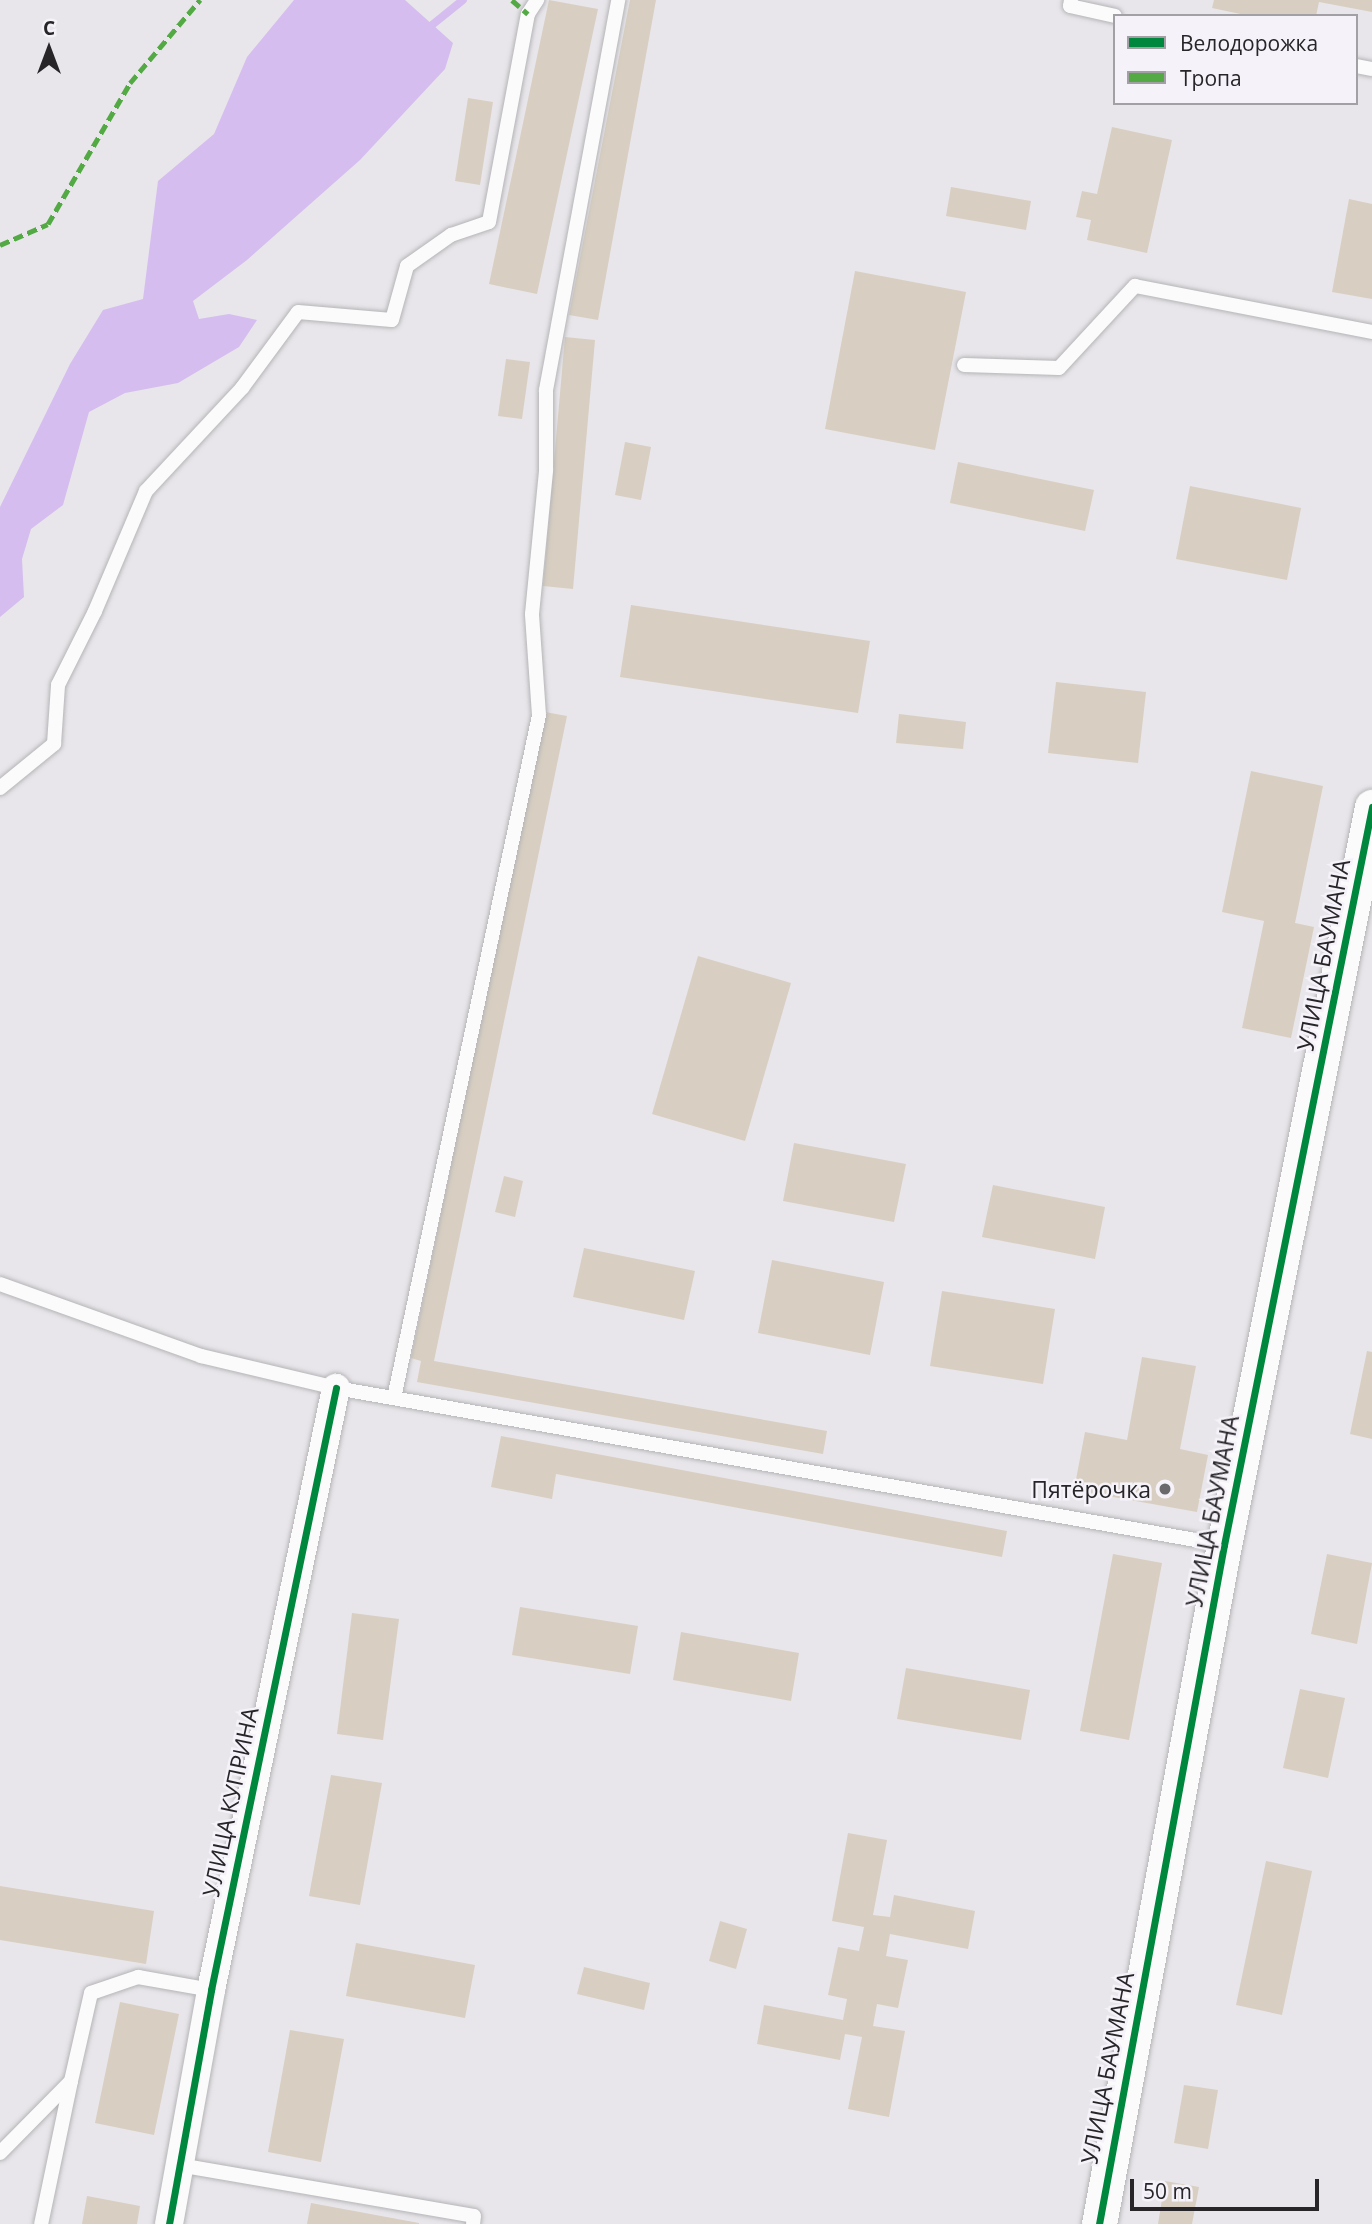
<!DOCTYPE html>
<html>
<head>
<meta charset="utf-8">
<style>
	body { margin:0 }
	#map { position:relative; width:1372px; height:2224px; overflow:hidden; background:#e8e6ea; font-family:"Open Sans",sans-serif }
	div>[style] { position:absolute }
	.water>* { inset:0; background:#d5bdf0 }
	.stream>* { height:8px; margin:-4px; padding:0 4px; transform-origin:4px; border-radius:4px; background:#d5bdf0 }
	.building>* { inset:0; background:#d8cfc2 }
	.roads { filter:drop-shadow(0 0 2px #b5b4b7) drop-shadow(0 0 2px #b5b4b7) }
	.service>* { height:14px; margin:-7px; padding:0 7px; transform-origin:7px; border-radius:7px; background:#fcfbfc }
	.minor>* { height:28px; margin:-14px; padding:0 14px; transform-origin:14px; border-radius:14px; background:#fcfbfc }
	.tertiary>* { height:35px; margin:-17.5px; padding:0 17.5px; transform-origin:17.5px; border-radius:17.5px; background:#fcfbfc }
	.quiet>* { height:5px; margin-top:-2.5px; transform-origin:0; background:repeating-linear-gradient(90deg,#53aa44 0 10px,transparent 0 15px) }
	.cycleway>* { height:7px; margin:-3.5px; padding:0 3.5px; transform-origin:3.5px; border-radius:3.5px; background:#00873e }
	.dots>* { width:19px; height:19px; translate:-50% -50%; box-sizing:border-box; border:4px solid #f5f2f9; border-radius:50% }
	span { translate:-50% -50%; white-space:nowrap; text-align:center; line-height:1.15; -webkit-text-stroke:5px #f5f2f9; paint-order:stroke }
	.street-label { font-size:23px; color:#272528 }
	.poi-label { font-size:23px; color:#272528 }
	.right { translate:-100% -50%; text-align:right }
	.legend { position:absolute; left:1113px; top:14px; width:245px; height:91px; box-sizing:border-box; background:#f5f2f9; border:2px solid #a3a0a5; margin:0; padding:9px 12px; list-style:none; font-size:21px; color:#272528 }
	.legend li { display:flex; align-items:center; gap:14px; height:35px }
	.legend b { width:35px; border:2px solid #a3a0a5 }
	.north { position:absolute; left:14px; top:14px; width:70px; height:70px; -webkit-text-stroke:5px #f5f2f9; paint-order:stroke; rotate:0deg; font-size:19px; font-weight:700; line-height:28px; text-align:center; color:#272528 }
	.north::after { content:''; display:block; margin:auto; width:24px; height:32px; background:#272528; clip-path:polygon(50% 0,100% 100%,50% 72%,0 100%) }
	.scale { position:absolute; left:1130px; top:2179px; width:189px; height:32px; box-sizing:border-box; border:4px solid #272528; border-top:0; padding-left:9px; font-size:21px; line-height:24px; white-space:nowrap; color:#272528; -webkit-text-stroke:5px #f5f2f9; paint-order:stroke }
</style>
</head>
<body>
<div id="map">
	<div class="water">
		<div style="clip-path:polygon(294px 0,405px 0,453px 43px,445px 69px,360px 160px,247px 260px,193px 301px,199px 319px,229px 314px,257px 320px,239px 347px,178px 383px,125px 393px,89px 412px,63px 505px,31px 529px,22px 559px,24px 597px,0 617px,0 507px,70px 364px,103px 310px,143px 299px,158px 181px,214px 134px,247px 57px)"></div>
	</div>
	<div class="stream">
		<div style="left:427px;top:29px;width:46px;rotate:-38.9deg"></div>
	</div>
	<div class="building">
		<div style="clip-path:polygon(549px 0,598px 9px,537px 294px,489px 284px)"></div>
		<div style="clip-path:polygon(630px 0,656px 0,598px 320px,569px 315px)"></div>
		<div style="clip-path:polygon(1214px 0,1372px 0,1372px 12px,1319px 2px,1316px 16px,1250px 16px,1212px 8px)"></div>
		<div style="clip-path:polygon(468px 98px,493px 102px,480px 185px,455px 181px)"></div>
		<div style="clip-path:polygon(1112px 127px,1172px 140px,1147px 253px,1087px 240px,1091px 220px,1076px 217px,1082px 191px,1097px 194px)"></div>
		<div style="clip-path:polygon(951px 187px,1031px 201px,1026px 230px,946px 216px)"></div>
		<div style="clip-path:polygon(1349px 199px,1372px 204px,1372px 299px,1332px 292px)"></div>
		<div style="clip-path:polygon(855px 271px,966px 292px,935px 450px,825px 429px)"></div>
		<div style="clip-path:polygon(565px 337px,595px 340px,573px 589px,543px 586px)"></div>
		<div style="clip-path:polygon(506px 359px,530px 362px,522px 419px,498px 416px)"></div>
		<div style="clip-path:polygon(625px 442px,651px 447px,641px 500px,615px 495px)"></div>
		<div style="clip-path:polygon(958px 462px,1094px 490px,1085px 531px,950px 503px)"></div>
		<div style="clip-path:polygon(1190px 486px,1301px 508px,1287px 580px,1176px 559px)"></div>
		<div style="clip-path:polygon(631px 605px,870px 641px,858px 713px,620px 677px)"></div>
		<div style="clip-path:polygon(1056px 682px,1146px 692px,1138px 763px,1048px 753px)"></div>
		<div style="clip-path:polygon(545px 712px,567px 716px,434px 1361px,827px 1431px,823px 1454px,417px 1382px,421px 1361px,411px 1358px)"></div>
		<div style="clip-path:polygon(899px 714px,966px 722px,963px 749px,896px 743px)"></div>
		<div style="clip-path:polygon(1251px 771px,1323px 786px,1295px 923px,1314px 927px,1291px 1038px,1242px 1028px,1264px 921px,1222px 912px)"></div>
		<div style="clip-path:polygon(698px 956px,791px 983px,745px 1141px,652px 1114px)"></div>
		<div style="clip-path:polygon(794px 1143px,906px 1164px,894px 1222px,783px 1201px)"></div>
		<div style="clip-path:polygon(504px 1176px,523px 1181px,515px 1217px,495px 1212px)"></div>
		<div style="clip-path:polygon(993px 1185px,1105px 1207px,1095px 1259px,982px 1237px)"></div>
		<div style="clip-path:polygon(584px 1248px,695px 1271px,684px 1320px,573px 1297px)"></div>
		<div style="clip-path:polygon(772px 1260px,884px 1282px,870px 1355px,758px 1333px)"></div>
		<div style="clip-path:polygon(942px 1291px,1055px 1309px,1043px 1384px,930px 1366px)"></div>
		<div style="clip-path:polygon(1367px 1351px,1372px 1352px,1372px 1439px,1350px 1434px)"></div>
		<div style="clip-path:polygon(1142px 1357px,1196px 1366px,1180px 1449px,1208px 1455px,1197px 1512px,1074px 1490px,1085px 1432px,1127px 1440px)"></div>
		<div style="clip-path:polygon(501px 1436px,1007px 1531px,1002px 1557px,556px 1474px,552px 1499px,491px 1487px)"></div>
		<div style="clip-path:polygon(1113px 1554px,1162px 1563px,1129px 1740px,1080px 1731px)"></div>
		<div style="clip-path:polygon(1327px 1554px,1372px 1563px,1357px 1644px,1311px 1634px)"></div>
		<div style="clip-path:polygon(520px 1607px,638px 1626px,630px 1674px,512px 1655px)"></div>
		<div style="clip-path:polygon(352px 1613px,399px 1619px,383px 1740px,337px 1734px)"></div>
		<div style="clip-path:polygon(681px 1632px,799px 1653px,791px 1701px,673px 1680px)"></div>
		<div style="clip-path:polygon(906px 1668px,1030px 1690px,1021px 1740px,897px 1719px)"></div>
		<div style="clip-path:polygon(1300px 1689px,1345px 1698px,1328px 1778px,1283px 1768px)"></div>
		<div style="clip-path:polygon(331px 1775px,382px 1783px,360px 1905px,309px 1896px)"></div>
		<div style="clip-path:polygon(848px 1833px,887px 1840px,873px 1915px,890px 1917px,894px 1895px,975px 1911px,968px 1949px,890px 1934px,886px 1956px,908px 1960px,898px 2008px,877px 2004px,873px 2026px,905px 2031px,889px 2117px,848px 2109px,862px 2037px,845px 2034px,840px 2060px,757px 2044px,764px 2005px,843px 2020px,847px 1999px,828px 1995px,838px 1947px,859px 1951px,864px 1927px,832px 1921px)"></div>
		<div style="clip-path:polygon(1266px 1861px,1312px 1871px,1282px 2015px,1236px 2005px)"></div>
		<div style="clip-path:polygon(0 1886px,154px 1911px,146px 1964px,0 1940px)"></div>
		<div style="clip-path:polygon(720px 1921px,747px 1929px,736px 1969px,709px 1961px)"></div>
		<div style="clip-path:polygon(356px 1943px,475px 1965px,465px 2018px,346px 1996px)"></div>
		<div style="clip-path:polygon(584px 1967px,650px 1983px,644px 2010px,577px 1994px)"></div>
		<div style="clip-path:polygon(120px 2002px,179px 2014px,154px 2135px,95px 2123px)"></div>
		<div style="clip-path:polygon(290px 2030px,344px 2039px,321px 2162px,268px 2152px)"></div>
		<div style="clip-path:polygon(1184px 2085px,1218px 2090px,1208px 2149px,1174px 2143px)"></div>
		<div style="clip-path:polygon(1165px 2181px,1199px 2187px,1192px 2224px,1158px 2224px)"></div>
		<div style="clip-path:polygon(87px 2196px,140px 2206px,137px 2224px,82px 2224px)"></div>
		<div style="clip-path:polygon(311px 2203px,419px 2223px,419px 2224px,307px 2224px)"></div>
	</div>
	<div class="roads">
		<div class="service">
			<div style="left:1071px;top:0;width:6px;rotate:99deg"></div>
			<div style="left:1070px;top:6px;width:46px;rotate:12.5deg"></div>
			<div style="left:1356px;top:66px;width:16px;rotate:11deg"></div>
			<div style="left:964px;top:365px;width:95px;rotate:1.8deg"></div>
			<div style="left:1059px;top:368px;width:112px;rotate:-47.2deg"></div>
			<div style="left:1135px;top:286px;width:241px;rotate:11deg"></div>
			<div style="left:0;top:788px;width:70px;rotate:-39.2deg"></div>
			<div style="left:54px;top:744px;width:59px;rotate:-86.1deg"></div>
			<div style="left:58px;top:685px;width:83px;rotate:-63.4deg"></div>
			<div style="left:95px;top:611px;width:130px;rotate:-67deg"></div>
			<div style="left:146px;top:491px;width:141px;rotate:-47deg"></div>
			<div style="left:242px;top:388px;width:94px;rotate:-53.6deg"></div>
			<div style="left:298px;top:312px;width:94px;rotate:4.9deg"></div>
			<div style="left:392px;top:320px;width:56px;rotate:-74.5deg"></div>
			<div style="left:407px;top:266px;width:54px;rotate:-35.2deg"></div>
			<div style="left:451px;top:235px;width:40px;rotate:-18.9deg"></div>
			<div style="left:489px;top:222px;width:212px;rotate:-79.4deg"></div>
			<div style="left:528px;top:14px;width:17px;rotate:-57deg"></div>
			<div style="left:0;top:1284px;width:214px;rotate:19.7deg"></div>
			<div style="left:201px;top:1356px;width:139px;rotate:13.3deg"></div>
			<div style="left:336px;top:1388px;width:902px;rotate:10.03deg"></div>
			<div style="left:394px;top:1398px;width:698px;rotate:-78.01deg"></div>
			<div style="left:539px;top:715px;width:101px;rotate:-94deg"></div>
			<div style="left:532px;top:614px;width:145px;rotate:-84.4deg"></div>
			<div style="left:546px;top:470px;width:80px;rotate:-90deg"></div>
			<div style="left:546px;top:390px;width:397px;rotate:-79.5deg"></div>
			<div style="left:71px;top:2081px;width:90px;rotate:-77.2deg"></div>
			<div style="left:91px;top:1993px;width:50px;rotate:-18.8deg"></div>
			<div style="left:138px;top:1977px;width:74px;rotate:10.1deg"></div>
			<div style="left:0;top:2153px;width:101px;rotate:-45.4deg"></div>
			<div style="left:71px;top:2081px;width:146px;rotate:101.8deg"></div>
			<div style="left:179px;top:2165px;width:299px;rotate:9.8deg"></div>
			<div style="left:474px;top:2216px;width:8px;rotate:97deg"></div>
		</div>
		<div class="minor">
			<div style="left:169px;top:2224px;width:238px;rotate:-79.8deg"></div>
			<div style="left:211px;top:1990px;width:615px;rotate:-78.27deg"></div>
		</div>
		<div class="tertiary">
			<div style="left:1099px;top:2224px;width:690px;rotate:-79.57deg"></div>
			<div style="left:1224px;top:1545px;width:753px;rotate:-78.66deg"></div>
		</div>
	</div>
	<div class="quiet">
		<div style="left:512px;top:0;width:21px;rotate:41deg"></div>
		<div style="left:0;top:245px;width:52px;rotate:-23.6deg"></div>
		<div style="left:48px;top:224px;width:163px;rotate:-59.8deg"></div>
		<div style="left:130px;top:83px;width:109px;rotate:-49.9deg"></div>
	</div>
	<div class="cycleway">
		<div style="left:169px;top:2224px;width:238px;rotate:-79.8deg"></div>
		<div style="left:211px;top:1990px;width:615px;rotate:-78.27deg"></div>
		<div style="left:1099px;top:2224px;width:690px;rotate:-79.57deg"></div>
		<div style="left:1224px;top:1545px;width:753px;rotate:-78.66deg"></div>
	</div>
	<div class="dots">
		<div style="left:1165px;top:1489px;background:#6b696c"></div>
	</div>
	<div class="street-label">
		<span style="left:1323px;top:955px;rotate:-79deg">УЛИЦА БАУМАНА</span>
		<span style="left:1212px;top:1511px;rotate:-79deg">УЛИЦА БАУМАНА</span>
		<span style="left:230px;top:1802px;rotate:-78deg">УЛИЦА КУПРИНА</span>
		<span style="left:1107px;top:2068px;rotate:-79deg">УЛИЦА БАУМАНА</span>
	</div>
	<div class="poi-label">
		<span class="right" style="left:1151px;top:1489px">Пятёрочка</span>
	</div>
	<ul class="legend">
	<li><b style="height:9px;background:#00873e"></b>Велодорожка</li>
	<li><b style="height:9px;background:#53aa44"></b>Тропа</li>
	</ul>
	<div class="north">С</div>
	<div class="scale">50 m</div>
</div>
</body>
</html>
